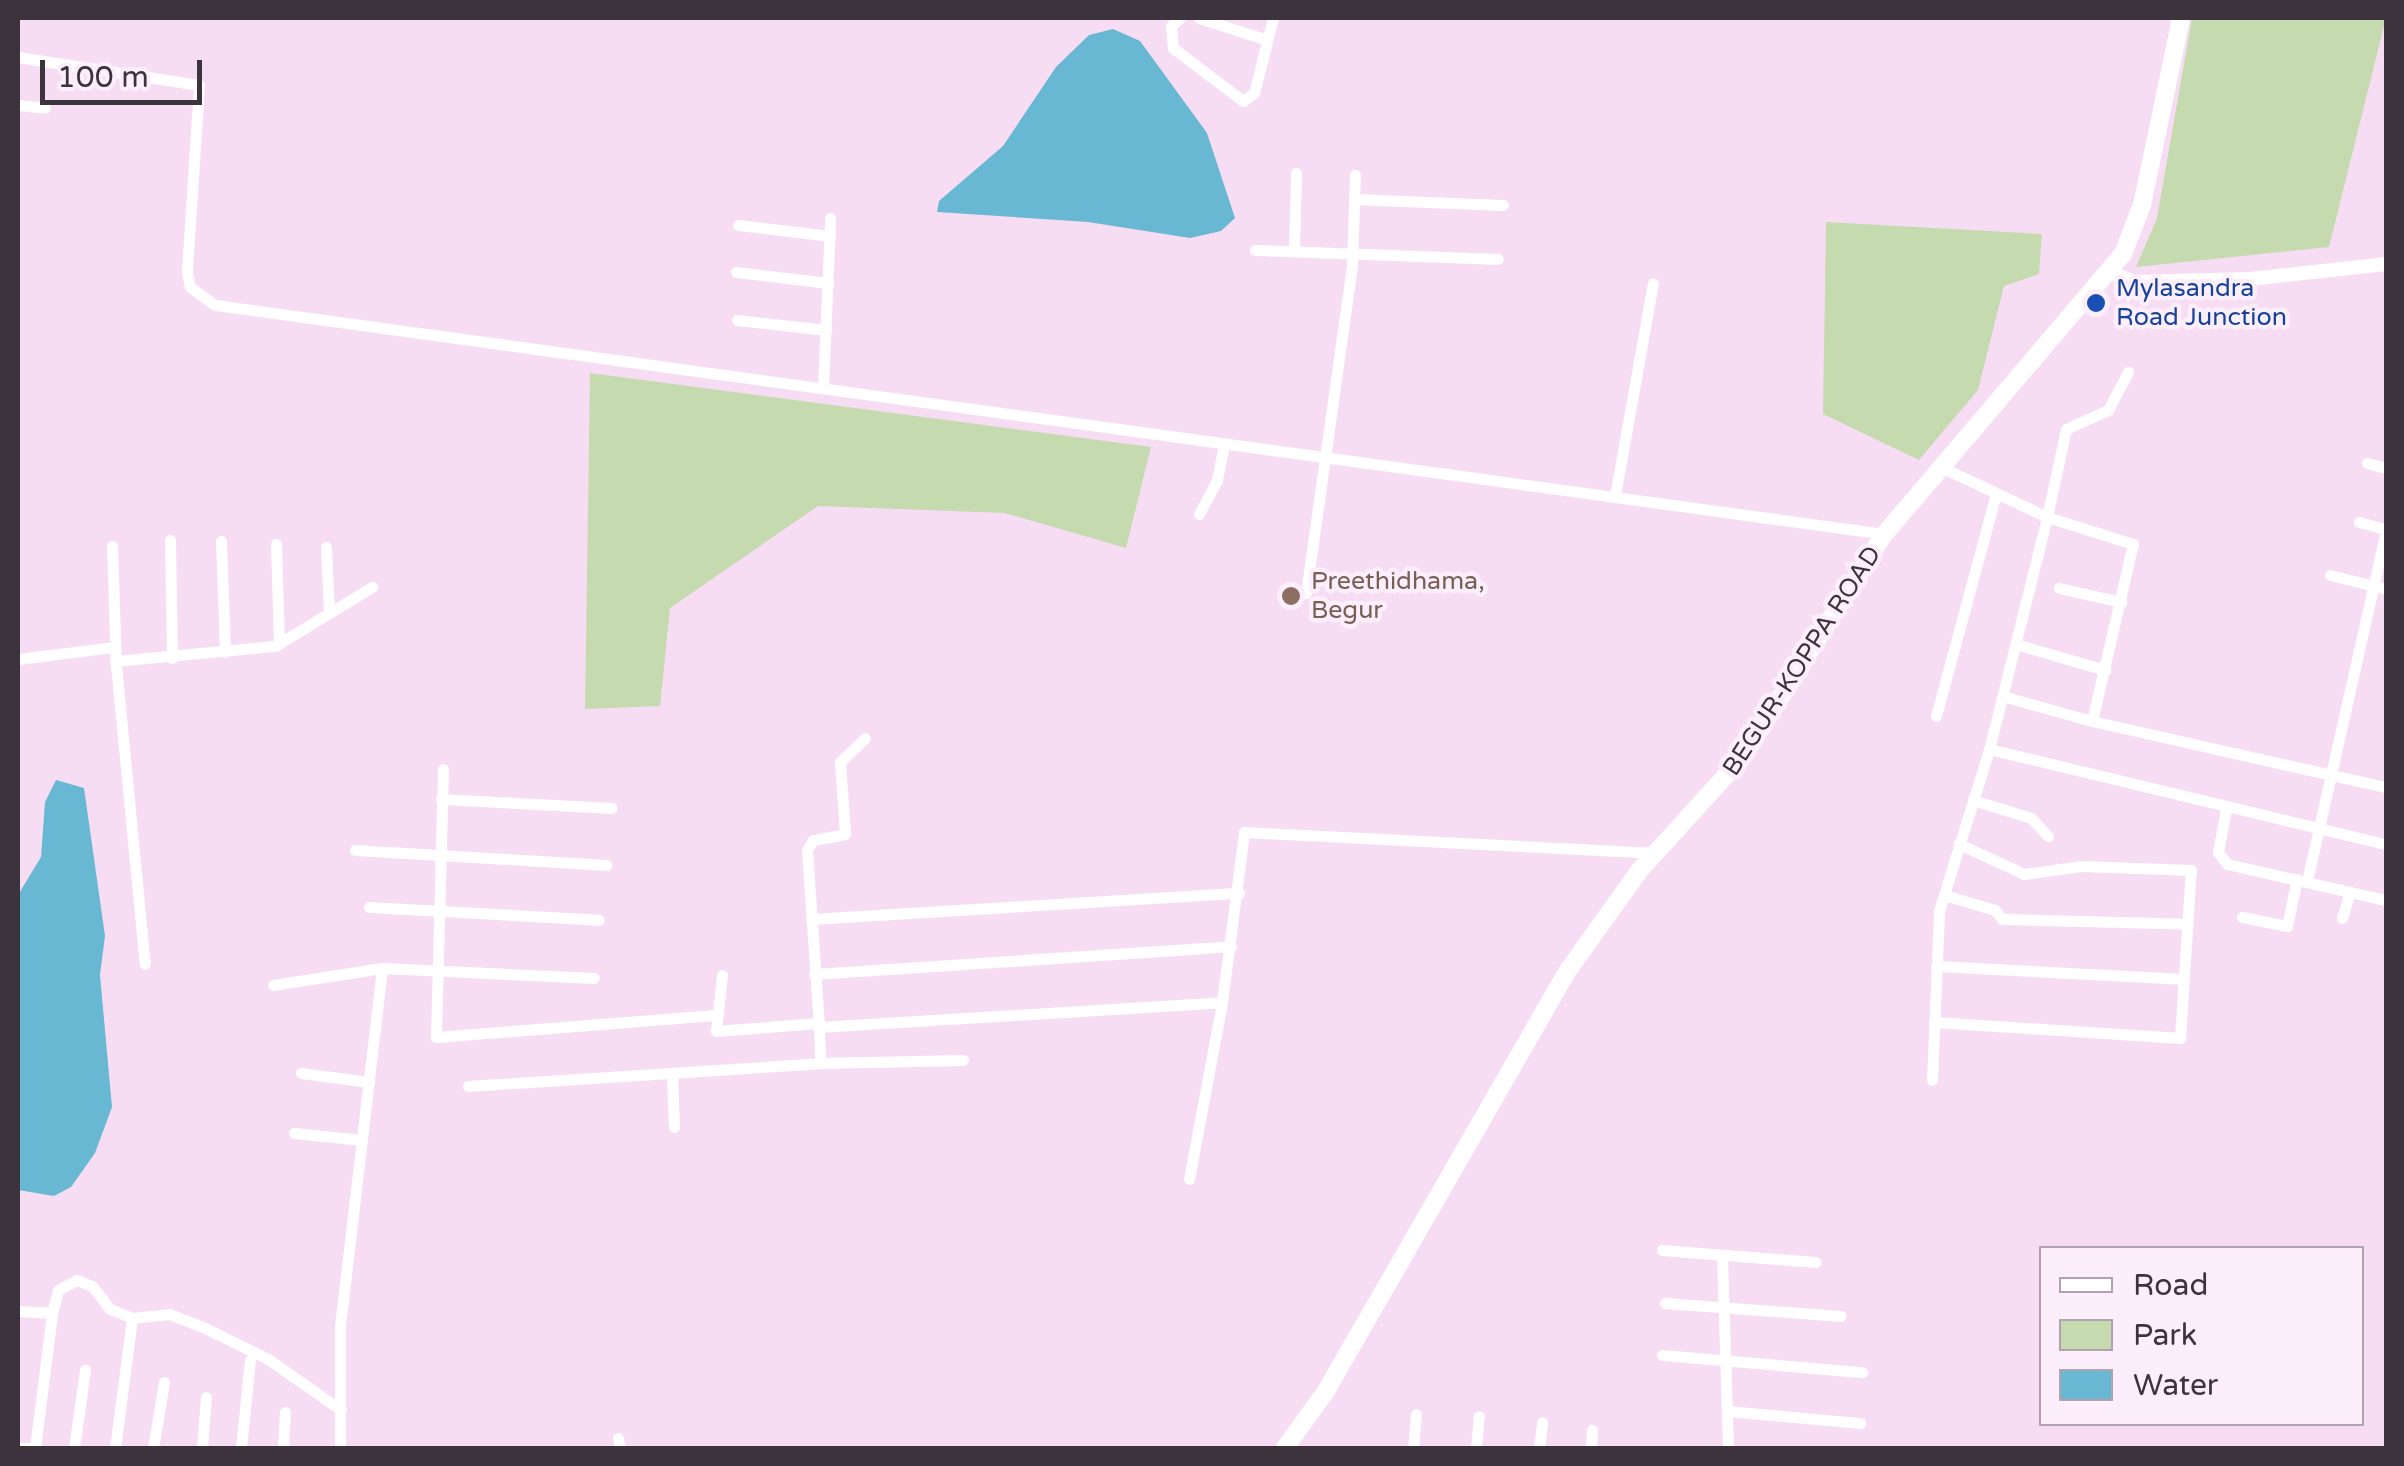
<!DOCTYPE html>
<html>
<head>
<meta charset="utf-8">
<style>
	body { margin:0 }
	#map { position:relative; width:2404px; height:1466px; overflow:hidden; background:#f6ddf3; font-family:"Varela Round",sans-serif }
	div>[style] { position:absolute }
	.green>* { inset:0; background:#c6dab0 }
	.water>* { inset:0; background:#68b8d3 }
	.minor>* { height:11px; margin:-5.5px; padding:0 5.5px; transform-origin:5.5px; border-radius:5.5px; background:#fff }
	.tertiary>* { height:14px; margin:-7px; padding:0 7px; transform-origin:7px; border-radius:7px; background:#fff }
	.secondary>* { height:18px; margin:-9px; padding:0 9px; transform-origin:9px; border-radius:9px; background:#fff }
	.dots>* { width:28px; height:28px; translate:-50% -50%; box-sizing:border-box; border:5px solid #fdeefb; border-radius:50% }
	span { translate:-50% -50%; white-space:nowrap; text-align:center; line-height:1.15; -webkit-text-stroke:9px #fdeefb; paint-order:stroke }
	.transit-label { font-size:25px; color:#164399 }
	.left { translate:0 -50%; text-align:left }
	.education-label { font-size:25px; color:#785e54 }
	.street-label { font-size:25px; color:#3d333c }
	.frame { position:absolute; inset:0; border:20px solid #3d333c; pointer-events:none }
	.legend { position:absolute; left:2039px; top:1246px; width:325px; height:180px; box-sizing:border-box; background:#fdeefb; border:2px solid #b0a3af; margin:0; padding:12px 18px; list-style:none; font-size:30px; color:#3d333c }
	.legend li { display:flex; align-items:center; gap:20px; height:50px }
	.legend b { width:50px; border:2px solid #b0a3af }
	.scale { position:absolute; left:40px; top:60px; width:162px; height:45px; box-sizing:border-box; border:5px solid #3d333c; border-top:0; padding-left:12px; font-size:30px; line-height:35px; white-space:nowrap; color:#3d333c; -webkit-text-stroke:8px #fdeefb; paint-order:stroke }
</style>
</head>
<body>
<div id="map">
	<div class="green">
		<div style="clip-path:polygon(2192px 18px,2386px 18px,2329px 247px,2136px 267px,2157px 218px)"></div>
		<div style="clip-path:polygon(1826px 222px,2042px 234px,2039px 274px,2004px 286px,1978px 390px,1919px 460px,1823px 414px)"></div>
		<div style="clip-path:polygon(590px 373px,1151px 447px,1126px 548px,1005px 513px,818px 506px,670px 608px,660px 706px,585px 709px)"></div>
	</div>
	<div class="water">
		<div style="clip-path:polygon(1113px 29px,1140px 41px,1207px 133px,1235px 218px,1221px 231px,1190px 238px,1088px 222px,937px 212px,939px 201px,1003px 146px,1056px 67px,1089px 35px)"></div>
		<div style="clip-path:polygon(56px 780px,84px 788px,105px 936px,100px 975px,112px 1107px,95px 1153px,71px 1187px,54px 1196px,18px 1190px,18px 895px,41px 857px,45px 802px)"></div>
	</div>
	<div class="minor">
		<div style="left:1180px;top:18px;width:12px;rotate:138deg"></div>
		<div style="left:1171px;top:26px;width:22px;rotate:85deg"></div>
		<div style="left:1173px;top:48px;width:88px;rotate:37.1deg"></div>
		<div style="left:1243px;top:101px;width:14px;rotate:-36deg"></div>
		<div style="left:1254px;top:93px;width:77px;rotate:-75.8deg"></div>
		<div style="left:1199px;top:18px;width:71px;rotate:17.9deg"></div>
		<div style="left:18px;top:57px;width:183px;rotate:8.8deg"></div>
		<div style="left:199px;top:85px;width:187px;rotate:93.7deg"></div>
		<div style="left:187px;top:272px;width:15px;rotate:79deg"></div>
		<div style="left:190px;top:287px;width:31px;rotate:36deg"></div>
		<div style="left:215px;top:305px;width:1686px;rotate:7.81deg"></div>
		<div style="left:18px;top:105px;width:27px;rotate:6deg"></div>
		<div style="left:1354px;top:199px;width:149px;rotate:2.3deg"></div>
		<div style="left:738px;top:225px;width:93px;rotate:6.8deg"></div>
		<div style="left:1255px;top:250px;width:243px;rotate:2.1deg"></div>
		<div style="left:1294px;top:251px;width:78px;rotate:-88.5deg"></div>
		<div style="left:736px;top:272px;width:93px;rotate:6.8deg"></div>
		<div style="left:737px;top:320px;width:90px;rotate:6.4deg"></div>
		<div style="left:823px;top:388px;width:170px;rotate:-87.6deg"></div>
		<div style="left:2367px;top:463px;width:20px;rotate:15deg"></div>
		<div style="left:1939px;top:466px;width:119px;rotate:25.3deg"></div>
		<div style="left:2047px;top:517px;width:239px;rotate:104deg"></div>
		<div style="left:1989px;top:749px;width:408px;rotate:13.5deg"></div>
		<div style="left:1615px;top:496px;width:216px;rotate:-79.9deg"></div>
		<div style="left:1199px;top:514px;width:38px;rotate:-62deg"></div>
		<div style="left:1217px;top:480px;width:38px;rotate:-79deg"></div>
		<div style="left:2359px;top:522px;width:28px;rotate:15deg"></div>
		<div style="left:170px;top:540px;width:118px;rotate:89deg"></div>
		<div style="left:221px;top:541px;width:111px;rotate:87.9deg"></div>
		<div style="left:276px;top:544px;width:100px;rotate:88.3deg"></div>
		<div style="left:112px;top:546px;width:119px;rotate:88.1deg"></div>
		<div style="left:116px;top:665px;width:300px;rotate:84.5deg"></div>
		<div style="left:326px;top:547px;width:66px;rotate:87.4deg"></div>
		<div style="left:2330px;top:575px;width:58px;rotate:14deg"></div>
		<div style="left:2059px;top:588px;width:64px;rotate:12.7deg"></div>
		<div style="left:1306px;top:593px;width:332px;rotate:-82deg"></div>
		<div style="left:1352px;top:264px;width:89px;rotate:-88.1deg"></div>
		<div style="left:2019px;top:645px;width:90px;rotate:16.2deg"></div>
		<div style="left:18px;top:659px;width:98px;rotate:-7.1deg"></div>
		<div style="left:115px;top:661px;width:161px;rotate:-5.4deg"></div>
		<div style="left:275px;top:646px;width:114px;rotate:-31.3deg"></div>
		<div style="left:2006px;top:697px;width:89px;rotate:15.6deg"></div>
		<div style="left:2092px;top:721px;width:182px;rotate:-77deg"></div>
		<div style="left:2133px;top:544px;width:90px;rotate:-162.6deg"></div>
		<div style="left:2047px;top:517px;width:90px;rotate:-77.8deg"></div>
		<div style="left:2066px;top:429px;width:46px;rotate:-24.3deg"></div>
		<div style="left:2108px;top:410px;width:43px;rotate:-62.2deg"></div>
		<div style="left:1936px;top:716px;width:230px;rotate:-74.9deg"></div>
		<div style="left:2092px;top:721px;width:301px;rotate:12.7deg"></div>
		<div style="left:865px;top:738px;width:35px;rotate:136deg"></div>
		<div style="left:840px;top:762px;width:72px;rotate:86deg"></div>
		<div style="left:845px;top:834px;width:33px;rotate:169deg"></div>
		<div style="left:813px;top:840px;width:12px;rotate:121deg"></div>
		<div style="left:807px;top:850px;width:177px;rotate:86.1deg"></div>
		<div style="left:819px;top:1027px;width:404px;rotate:-3.5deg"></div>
		<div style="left:443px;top:769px;width:268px;rotate:91.5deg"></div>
		<div style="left:436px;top:1037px;width:280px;rotate:-4.5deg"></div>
		<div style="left:441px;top:799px;width:171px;rotate:3deg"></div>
		<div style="left:1973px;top:800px;width:61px;rotate:17.2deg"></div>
		<div style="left:2031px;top:818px;width:25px;rotate:47deg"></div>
		<div style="left:2226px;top:809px;width:44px;rotate:100.5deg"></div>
		<div style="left:2218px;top:852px;width:15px;rotate:53deg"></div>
		<div style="left:2227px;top:864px;width:163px;rotate:12.8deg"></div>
		<div style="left:355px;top:850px;width:252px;rotate:3.4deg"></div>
		<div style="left:2307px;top:881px;width:360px;rotate:-77.3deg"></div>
		<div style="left:1944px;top:895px;width:53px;rotate:16.4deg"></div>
		<div style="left:1995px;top:910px;width:11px;rotate:52deg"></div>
		<div style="left:2002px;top:919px;width:186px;rotate:1.5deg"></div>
		<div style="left:369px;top:907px;width:230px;rotate:3.2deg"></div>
		<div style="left:2242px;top:917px;width:46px;rotate:11.3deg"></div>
		<div style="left:2287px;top:926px;width:48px;rotate:-78deg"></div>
		<div style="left:2342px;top:918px;width:27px;rotate:-73deg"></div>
		<div style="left:811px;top:919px;width:429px;rotate:-3.5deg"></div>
		<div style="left:1936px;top:966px;width:248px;rotate:3deg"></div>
		<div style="left:814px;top:974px;width:418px;rotate:-3.8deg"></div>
		<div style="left:722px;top:975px;width:56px;rotate:96.1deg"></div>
		<div style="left:716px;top:1031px;width:101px;rotate:-4.5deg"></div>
		<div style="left:273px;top:985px;width:110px;rotate:-8.9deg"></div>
		<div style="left:382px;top:968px;width:212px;rotate:2.7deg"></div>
		<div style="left:1934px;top:1022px;width:247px;rotate:3.7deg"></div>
		<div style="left:2180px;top:1038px;width:168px;rotate:-86.3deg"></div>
		<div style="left:2191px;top:870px;width:110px;rotate:-177.9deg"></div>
		<div style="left:2081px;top:866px;width:58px;rotate:172deg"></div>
		<div style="left:2024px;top:874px;width:72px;rotate:-155.2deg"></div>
		<div style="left:819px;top:1027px;width:36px;rotate:88deg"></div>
		<div style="left:820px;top:1063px;width:143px;rotate:-1.2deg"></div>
		<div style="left:301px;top:1073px;width:69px;rotate:7.5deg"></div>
		<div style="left:672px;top:1073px;width:54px;rotate:87.9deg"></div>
		<div style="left:1932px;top:1080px;width:169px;rotate:-87.6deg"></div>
		<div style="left:1939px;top:911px;width:170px;rotate:-72.8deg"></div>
		<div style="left:468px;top:1086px;width:353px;rotate:-3.7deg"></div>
		<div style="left:294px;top:1133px;width:68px;rotate:5.9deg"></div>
		<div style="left:1189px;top:1179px;width:180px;rotate:-79.4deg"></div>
		<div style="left:1222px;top:1002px;width:171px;rotate:-82.6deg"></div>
		<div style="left:1244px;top:832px;width:413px;rotate:2.9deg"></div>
		<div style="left:1662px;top:1250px;width:154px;rotate:4.5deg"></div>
		<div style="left:1722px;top:1255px;width:193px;rotate:88.2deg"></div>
		<div style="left:1665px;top:1303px;width:176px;rotate:4.2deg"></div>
		<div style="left:18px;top:1311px;width:34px;rotate:3deg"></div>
		<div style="left:52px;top:1313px;width:24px;rotate:-75deg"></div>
		<div style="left:58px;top:1290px;width:21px;rotate:-28deg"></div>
		<div style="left:77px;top:1280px;width:16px;rotate:22deg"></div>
		<div style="left:92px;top:1286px;width:29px;rotate:52deg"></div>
		<div style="left:110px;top:1309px;width:24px;rotate:22deg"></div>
		<div style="left:132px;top:1318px;width:37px;rotate:-6deg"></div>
		<div style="left:169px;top:1314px;width:36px;rotate:21deg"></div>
		<div style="left:203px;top:1327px;width:72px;rotate:26.2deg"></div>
		<div style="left:268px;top:1359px;width:89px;rotate:34.9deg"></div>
		<div style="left:1662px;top:1355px;width:201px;rotate:4.9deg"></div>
		<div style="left:1727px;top:1411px;width:134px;rotate:5.2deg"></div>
		<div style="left:618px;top:1438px;width:10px;rotate:79deg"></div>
		<div style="left:18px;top:1448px;width:17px"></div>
		<div style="left:35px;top:1448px;width:136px;rotate:-82.8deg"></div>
		<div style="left:74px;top:1448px;width:79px;rotate:-82deg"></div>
		<div style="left:115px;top:1448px;width:131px;rotate:-82.5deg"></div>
		<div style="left:153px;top:1448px;width:67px;rotate:-80.5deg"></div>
		<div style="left:202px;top:1448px;width:51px;rotate:-85.5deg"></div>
		<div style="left:241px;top:1448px;width:88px;rotate:-84.2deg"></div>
		<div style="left:283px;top:1448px;width:36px;rotate:-87deg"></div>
		<div style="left:340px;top:1448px;width:122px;rotate:-90deg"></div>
		<div style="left:340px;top:1326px;width:360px;rotate:-83.3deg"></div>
		<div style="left:1413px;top:1448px;width:34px;rotate:-85deg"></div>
		<div style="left:1476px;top:1448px;width:32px;rotate:-85deg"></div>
		<div style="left:1539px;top:1448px;width:26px;rotate:-83deg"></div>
		<div style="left:1591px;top:1448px;width:18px;rotate:-87deg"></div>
	</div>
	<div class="tertiary">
		<div style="left:2110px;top:272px;width:25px;rotate:23deg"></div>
		<div style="left:2133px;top:282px;width:117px;rotate:-1.5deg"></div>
		<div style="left:2250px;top:279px;width:137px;rotate:-6.3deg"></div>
	</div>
	<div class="secondary">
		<div style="left:1285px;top:1448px;width:70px;rotate:-54.3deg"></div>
		<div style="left:1326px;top:1391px;width:487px;rotate:-60.1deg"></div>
		<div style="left:1569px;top:969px;width:122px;rotate:-54.4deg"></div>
		<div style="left:1640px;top:870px;width:151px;rotate:-47.7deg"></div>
		<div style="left:1742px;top:758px;width:262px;rotate:-57.6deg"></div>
		<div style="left:1882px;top:537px;width:372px;rotate:-49.6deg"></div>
		<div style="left:2123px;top:254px;width:53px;rotate:-68.8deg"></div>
		<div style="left:2142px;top:205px;width:191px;rotate:-78.2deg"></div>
	</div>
	<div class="dots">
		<div style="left:2096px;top:303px;background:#1a4fb4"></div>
		<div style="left:1291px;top:596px;background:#8d6e63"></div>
	</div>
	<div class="transit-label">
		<span class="left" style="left:2116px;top:303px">Mylasandra<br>Road Junction</span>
	</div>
	<div class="education-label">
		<span class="left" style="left:1311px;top:596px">Preethidhama,<br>Begur</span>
	</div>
	<div class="street-label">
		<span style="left:1802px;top:661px;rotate:-57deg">BEGUR-KOPPA ROAD</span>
	</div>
	<div class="frame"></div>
	<ul class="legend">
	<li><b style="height:12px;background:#fff"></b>Road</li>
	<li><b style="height:28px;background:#c6dab0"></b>Park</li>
	<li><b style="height:28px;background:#68b8d3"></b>Water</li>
	</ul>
	<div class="scale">100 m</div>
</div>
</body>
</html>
